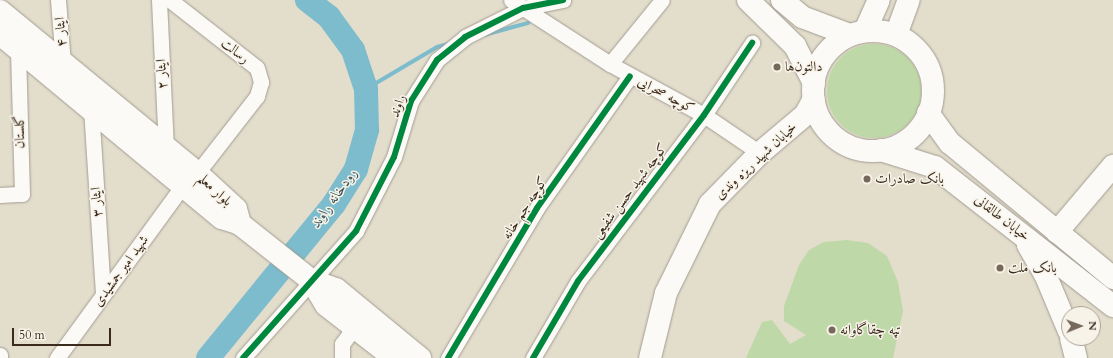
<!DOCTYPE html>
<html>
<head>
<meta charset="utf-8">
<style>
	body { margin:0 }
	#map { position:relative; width:1113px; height:358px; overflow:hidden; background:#e3ddcc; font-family:Cardo,Amiri,serif }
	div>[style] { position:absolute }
	.green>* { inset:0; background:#bed9a7 }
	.round { border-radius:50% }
	.stream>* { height:4px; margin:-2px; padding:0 2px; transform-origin:2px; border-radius:2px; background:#7cbccd }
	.river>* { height:24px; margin:-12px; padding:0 12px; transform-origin:12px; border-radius:12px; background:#7cbccd }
	.roads { filter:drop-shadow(0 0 1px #a39d92) drop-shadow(0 0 1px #a39d92) }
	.street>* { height:15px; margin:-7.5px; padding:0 7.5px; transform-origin:7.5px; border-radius:7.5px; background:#fbfaf7 }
	.secondary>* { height:22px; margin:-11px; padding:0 11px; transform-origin:11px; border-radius:11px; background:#fbfaf7 }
	.secondary>.ring { margin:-11px; padding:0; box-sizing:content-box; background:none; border:22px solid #fbfaf7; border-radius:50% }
	.cycleway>* { height:6px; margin:-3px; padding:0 3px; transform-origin:3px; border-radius:3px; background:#00873e }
	.dots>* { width:11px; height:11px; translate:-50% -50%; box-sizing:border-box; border:2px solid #f7f3e8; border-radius:50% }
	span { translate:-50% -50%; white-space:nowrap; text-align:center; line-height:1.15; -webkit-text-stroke:3px #f7f3e8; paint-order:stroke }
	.street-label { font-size:14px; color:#3b2a1e }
	.poi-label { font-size:14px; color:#3b2a1e }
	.left { translate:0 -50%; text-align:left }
	.water-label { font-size:15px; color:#42585c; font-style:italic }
	.north { position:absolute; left:1061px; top:306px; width:40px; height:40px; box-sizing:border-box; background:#f7f3e8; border:1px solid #aca397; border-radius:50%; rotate:89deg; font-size:11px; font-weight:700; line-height:16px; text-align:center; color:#3b2a1e }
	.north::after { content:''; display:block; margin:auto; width:14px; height:18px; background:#76695b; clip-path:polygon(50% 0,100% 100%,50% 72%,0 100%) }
	.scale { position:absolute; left:12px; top:328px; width:99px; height:18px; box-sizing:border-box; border:2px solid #3b2a1e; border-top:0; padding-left:5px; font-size:12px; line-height:14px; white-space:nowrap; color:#3b2a1e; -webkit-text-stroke:3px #f7f3e8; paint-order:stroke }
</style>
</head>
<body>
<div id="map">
	<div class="green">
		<div class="round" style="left:827px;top:44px;width:94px;height:94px"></div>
		<div style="clip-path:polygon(847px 240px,868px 243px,887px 256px,898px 282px,903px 311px,893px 358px,746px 358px,762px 322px,772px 320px,790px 344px,806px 335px,784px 321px,784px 306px,799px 265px,809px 250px,824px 242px)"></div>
	</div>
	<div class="stream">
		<div style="left:484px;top:35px;width:46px;rotate:-15.3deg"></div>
		<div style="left:366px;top:89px;width:82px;rotate:-30.6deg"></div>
		<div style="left:437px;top:47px;width:11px;rotate:-15deg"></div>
	</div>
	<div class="river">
		<div style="left:208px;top:358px;width:199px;rotate:-50.7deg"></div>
		<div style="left:334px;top:204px;width:41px;rotate:-57.8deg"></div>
		<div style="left:356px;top:169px;width:41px;rotate:-74.2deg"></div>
		<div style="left:367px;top:130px;width:41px;rotate:-91.4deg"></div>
		<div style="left:366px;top:89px;width:41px;rotate:-108.4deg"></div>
		<div style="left:353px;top:50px;width:41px;rotate:-126deg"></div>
		<div style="left:329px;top:17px;width:28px;rotate:-142deg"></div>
	</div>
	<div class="roads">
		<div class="street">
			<div style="left:58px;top:0;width:64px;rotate:85.5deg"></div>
			<div style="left:159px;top:0;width:149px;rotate:87.3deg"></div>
			<div style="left:170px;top:0;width:110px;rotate:38deg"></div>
			<div style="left:257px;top:68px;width:15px;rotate:74deg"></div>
			<div style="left:261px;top:82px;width:15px;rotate:106deg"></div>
			<div style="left:257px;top:96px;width:98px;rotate:127.9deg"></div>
			<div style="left:511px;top:0;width:118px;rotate:32.9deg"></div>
			<div style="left:610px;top:64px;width:107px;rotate:28.5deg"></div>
			<div style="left:704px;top:115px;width:68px;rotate:34.2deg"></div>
			<div style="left:610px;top:64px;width:82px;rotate:-50.9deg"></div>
			<div style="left:91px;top:108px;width:187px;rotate:86.3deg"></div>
			<div style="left:0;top:195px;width:22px;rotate:-3deg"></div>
			<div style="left:22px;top:194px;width:145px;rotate:-91.6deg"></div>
			<div style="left:0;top:355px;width:3px;rotate:90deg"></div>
			<div style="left:57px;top:358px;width:215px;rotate:-53.9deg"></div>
			<div style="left:243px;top:358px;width:170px;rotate:-48.3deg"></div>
			<div style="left:356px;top:231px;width:83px;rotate:-62.8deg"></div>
			<div style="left:394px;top:157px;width:59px;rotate:-73.1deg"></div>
			<div style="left:411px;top:101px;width:49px;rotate:-57.6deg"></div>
			<div style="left:437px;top:60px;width:36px;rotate:-39deg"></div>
			<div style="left:465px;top:37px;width:65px;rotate:-26.6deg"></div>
			<div style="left:523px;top:8px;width:41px;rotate:-11.3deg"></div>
			<div style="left:342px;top:358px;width:14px;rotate:-90deg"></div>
			<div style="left:342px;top:344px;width:24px;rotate:-54deg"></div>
			<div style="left:448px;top:358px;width:174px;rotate:-59.3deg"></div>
			<div style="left:537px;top:208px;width:161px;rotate:-54.8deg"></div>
			<div style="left:533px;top:358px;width:89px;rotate:-59.7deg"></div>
			<div style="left:578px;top:281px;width:208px;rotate:-52.8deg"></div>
			<div style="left:704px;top:115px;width:87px;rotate:-56.3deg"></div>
		</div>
		<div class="secondary">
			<div style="left:748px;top:0;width:66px;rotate:44.4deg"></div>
			<div style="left:795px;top:46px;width:42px;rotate:62.8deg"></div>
			<div style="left:782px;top:0;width:26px;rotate:40deg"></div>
			<div style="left:802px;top:17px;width:51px;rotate:20.6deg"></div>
			<div style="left:0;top:11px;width:255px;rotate:39.4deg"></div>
			<div style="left:197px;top:173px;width:53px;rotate:42.7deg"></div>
			<div style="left:236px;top:209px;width:16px;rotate:75deg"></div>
			<div style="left:865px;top:31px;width:34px;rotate:-66deg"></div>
			<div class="ring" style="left:813px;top:31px;width:98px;height:98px"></div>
			<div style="left:0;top:34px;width:288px;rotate:39.7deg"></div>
			<div style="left:222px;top:218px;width:19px;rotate:18deg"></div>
			<div style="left:240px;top:224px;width:90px;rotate:38.3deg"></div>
			<div style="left:311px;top:280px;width:29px;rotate:59deg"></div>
			<div style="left:326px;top:305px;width:86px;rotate:37.9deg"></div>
			<div style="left:896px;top:35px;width:37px;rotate:-70deg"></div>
			<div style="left:928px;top:113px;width:37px;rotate:54deg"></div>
			<div style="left:950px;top:143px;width:212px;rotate:39.6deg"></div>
			<div style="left:881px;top:150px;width:57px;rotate:17.5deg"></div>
			<div style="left:935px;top:167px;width:226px;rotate:38deg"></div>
			<div style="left:1057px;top:232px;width:87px;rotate:-49.7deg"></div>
			<div style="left:1028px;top:245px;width:34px;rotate:60deg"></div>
			<div style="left:1045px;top:274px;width:62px;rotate:67.2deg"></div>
			<div style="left:311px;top:280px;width:27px;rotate:20deg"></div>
			<div style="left:336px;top:289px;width:109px;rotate:39.4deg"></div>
			<div style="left:1071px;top:338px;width:21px;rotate:76deg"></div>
			<div style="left:650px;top:358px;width:67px;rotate:-76.2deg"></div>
			<div style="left:666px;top:293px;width:99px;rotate:-63.7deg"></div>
			<div style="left:710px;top:204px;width:71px;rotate:-45.6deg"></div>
			<div style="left:760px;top:153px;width:59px;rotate:-40.2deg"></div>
			<div style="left:805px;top:115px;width:18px;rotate:-61deg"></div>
		</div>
	</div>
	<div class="cycleway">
		<div style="left:243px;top:358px;width:170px;rotate:-48.3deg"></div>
		<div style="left:356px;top:231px;width:83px;rotate:-62.8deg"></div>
		<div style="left:394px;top:157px;width:59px;rotate:-73.1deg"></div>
		<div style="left:411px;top:101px;width:49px;rotate:-57.6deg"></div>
		<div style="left:437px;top:60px;width:36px;rotate:-39deg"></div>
		<div style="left:465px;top:37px;width:65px;rotate:-26.6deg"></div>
		<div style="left:523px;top:8px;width:41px;rotate:-11.3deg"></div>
		<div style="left:448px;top:358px;width:174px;rotate:-59.3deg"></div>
		<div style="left:537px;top:208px;width:161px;rotate:-54.8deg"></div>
		<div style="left:533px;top:358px;width:89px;rotate:-59.7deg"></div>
		<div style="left:578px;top:281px;width:208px;rotate:-52.8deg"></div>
		<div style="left:704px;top:115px;width:87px;rotate:-56.3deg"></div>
	</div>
	<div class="dots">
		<div style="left:777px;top:67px;background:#76695b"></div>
		<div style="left:867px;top:179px;background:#76695b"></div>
		<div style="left:1000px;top:268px;background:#76695b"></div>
		<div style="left:832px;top:330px;background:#76695b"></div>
	</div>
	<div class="street-label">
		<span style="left:61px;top:32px;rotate:-94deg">ایثار ۴</span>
		<span style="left:235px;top:51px;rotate:38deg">رسالت</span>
		<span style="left:162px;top:74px;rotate:-93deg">ایثار ۲</span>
		<span style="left:666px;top:95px;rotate:28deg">کوچه صحرایی</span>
		<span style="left:398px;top:106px;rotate:-70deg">راوند</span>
		<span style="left:20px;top:132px;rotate:-91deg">گلستان</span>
		<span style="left:756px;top:161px;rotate:-43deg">خیابان شهید ریزه وندی</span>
		<span style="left:215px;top:190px;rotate:43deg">بلوار معلم</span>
		<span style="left:630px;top:191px;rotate:-53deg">کوچه شهید حسن شفیعی</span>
		<span style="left:97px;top:202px;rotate:-94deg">ایثار ۳</span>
		<span style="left:525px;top:208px;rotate:-57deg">کوچه جم خانه</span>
		<span style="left:1002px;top:218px;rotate:38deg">خیابان طالقانی</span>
		<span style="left:121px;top:271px;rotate:-54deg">شهید امیر جمشیدی</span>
	</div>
	<div class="poi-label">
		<span class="left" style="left:785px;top:67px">دالتون‌ها</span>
		<span class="left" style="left:875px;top:179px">بانک صادرات</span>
		<span class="left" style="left:1008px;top:268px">بانک ملت</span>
		<span class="left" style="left:840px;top:330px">تپه چقاگاوانه</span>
	</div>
	<div class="water-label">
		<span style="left:334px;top:198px;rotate:-55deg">رودخانه راوند</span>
	</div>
	<div class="north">N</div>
	<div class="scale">50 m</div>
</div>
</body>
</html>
